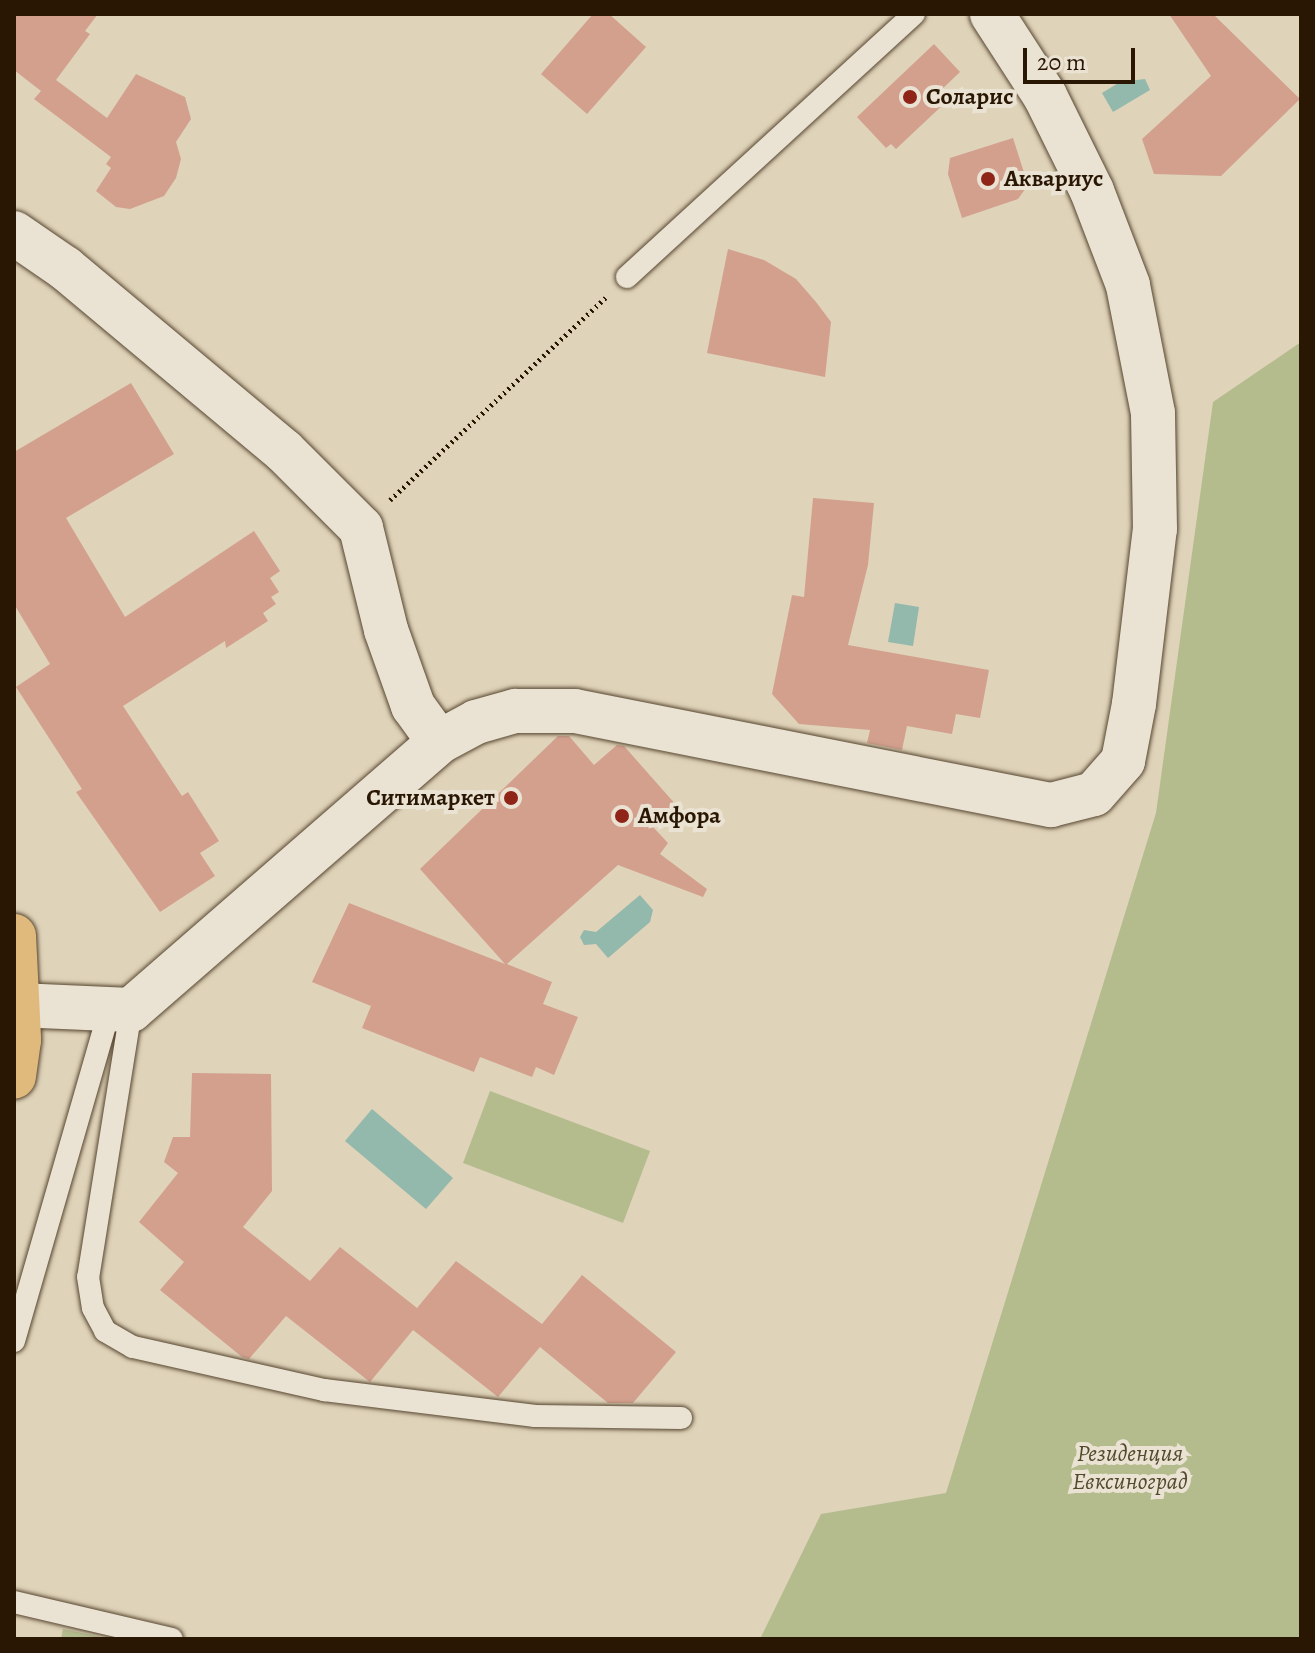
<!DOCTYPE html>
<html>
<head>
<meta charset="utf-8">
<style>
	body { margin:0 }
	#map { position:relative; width:1315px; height:1653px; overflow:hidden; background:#dfd3b9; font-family:Alegreya,serif }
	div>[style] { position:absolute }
	.green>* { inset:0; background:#b4bc8e }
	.water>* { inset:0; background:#93b8ac }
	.building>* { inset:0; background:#d3a08e }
	.path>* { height:5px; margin-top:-2.5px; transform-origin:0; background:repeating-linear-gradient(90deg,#2a1703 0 2px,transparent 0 6px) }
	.roads { filter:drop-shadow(0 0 2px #574630) drop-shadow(0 0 2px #574630) }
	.service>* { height:22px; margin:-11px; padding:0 11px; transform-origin:11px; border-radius:11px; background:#eae2d2 }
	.minor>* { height:44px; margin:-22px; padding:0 22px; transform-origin:22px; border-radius:22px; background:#eae2d2 }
	.trunk>* { height:44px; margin:-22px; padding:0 22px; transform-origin:22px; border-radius:22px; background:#e0ba7c }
	.dots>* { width:22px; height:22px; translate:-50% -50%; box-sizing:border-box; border:4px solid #eae2d2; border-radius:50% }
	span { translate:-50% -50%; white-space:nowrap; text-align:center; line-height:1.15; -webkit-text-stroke:8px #eae2d2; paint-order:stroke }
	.poi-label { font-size:24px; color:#2a1703; font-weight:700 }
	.left { translate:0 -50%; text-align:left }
	.right { translate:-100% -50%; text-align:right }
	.park-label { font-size:24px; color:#53492d; font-style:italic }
	.frame { position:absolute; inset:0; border:16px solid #2a1703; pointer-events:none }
	.scale { position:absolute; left:1023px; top:48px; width:112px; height:36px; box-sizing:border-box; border:4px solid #2a1703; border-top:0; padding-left:10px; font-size:24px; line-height:28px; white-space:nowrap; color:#2a1703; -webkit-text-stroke:6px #eae2d2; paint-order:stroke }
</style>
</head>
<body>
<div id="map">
	<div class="green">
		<div style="clip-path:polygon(1301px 342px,1301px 1639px,760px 1639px,821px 1514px,946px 1493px,1156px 813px,1213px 402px)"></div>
		<div style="clip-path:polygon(490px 1091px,650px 1151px,623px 1223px,463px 1163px)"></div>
		<div style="clip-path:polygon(63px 1629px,110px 1639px,61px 1639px)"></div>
	</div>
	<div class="water">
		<div style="clip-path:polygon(1145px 79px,1150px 90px,1113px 112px,1102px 93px,1120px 82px)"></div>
		<div style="clip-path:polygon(895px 603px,919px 607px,913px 646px,888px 642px)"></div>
		<div style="clip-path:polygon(640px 895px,653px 910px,650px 922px,608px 958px,596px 944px,584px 945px,580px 937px,584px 930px,596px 932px)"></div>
		<div style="clip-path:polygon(372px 1109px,453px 1178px,426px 1209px,345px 1141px)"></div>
	</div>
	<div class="building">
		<div style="clip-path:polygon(14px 14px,98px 14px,85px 31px,90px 34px,56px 80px,107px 118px,136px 74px,185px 97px,191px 119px,176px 142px,181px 159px,176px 178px,164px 196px,130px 209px,116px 207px,96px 191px,111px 168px,106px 164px,111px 157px,34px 99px,41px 91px,14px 70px)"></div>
		<div style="clip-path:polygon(593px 14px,609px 14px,646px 47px,587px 114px,541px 74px)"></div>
		<div style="clip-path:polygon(1169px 14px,1213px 14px,1300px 99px,1221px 176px,1154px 174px,1142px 139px,1211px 76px)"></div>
		<div style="clip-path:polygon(934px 44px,960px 72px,938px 93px,947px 101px,896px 149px,891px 144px,886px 148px,857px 117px)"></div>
		<div style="clip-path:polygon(1013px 138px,1028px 185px,1018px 199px,962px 218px,948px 174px,950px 158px)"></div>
		<div style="clip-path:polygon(728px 249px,764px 260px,796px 279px,816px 302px,831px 322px,825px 377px,707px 353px)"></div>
		<div style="clip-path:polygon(131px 383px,174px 454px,66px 518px,125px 617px,254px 531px,280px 571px,270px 578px,279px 592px,271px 597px,276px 604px,263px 613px,268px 621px,226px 648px,225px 641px,123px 706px,182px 796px,188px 792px,219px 841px,200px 853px,215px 876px,160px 912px,76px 792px,82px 789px,16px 687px,50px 664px,14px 604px,14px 452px)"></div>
		<div style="clip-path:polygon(813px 498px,874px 503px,868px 565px,848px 645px,989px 670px,980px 718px,956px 714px,952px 734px,907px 726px,902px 750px,867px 743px,870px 730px,799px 724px,772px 694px,792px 595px,804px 597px)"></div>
		<div style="clip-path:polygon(558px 736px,569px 736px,594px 765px,617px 745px,624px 746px,677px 806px,653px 827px,668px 843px,660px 854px,707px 889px,703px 897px,618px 865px,507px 964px,552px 982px,543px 1004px,578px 1017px,554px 1075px,536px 1067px,532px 1077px,480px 1057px,474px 1072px,362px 1028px,371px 1006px,312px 982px,349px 903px,505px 964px,420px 869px)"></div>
		<div style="clip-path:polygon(192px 1073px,271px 1074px,272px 1191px,243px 1227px,310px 1281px,340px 1247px,417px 1308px,456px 1261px,542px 1324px,582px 1275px,676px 1352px,633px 1403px,608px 1403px,540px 1347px,498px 1397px,413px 1330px,370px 1382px,286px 1316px,249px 1359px,242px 1357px,160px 1290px,184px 1262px,139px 1222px,178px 1173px,164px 1162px,173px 1137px,190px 1137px)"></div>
	</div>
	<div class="path">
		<div style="left:390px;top:500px;width:298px;rotate:-43.2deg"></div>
	</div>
	<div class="roads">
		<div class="service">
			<div style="left:627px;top:277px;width:389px;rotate:-42.5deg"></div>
			<div style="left:131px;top:1010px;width:270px;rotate:99.1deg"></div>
			<div style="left:88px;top:1277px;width:31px;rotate:81deg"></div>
			<div style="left:93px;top:1308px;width:26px;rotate:62deg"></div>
			<div style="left:105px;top:1331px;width:32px;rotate:30deg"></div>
			<div style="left:133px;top:1347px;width:196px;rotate:12.7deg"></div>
			<div style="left:324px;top:1390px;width:213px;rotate:7deg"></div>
			<div style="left:535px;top:1416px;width:146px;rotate:0.8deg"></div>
			<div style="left:14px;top:1341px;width:346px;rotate:-73.9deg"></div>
			<div style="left:14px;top:1602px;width:162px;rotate:13.2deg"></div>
		</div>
		<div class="minor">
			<div style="left:14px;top:233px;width:62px;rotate:34.5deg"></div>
			<div style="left:65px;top:268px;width:285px;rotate:39.9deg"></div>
			<div style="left:284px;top:451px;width:109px;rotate:45deg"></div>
			<div style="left:361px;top:528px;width:105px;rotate:76.2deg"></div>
			<div style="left:386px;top:630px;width:81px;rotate:70.4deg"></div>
			<div style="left:413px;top:706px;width:44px;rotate:54.2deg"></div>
			<div style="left:18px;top:1005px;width:113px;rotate:2.5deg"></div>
			<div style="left:131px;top:1010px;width:408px;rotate:-41deg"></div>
			<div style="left:439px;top:742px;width:42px;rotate:-28.4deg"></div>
			<div style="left:476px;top:722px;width:41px;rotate:-15.8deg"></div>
			<div style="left:515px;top:711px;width:60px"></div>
			<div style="left:575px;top:711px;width:485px;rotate:11.2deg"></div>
			<div style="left:1051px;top:805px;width:44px;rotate:-14.3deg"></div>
			<div style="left:1094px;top:794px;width:44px;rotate:-48.7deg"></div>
			<div style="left:1123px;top:761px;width:58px;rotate:-79.1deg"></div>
			<div style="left:1134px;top:704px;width:176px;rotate:-83.2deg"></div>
			<div style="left:1155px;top:529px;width:116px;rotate:-91deg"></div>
			<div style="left:1153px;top:413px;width:130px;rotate:-101.1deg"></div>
			<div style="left:1128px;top:285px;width:101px;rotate:-111deg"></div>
			<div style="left:1092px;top:191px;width:106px;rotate:-116.3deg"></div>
			<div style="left:1045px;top:96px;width:98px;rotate:-122.9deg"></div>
		</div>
		<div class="trunk">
			<div style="left:14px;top:936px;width:104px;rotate:87.2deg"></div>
			<div style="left:19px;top:1040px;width:37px;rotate:98deg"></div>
		</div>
	</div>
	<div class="dots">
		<div style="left:910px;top:97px;background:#8f2418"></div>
		<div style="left:988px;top:179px;background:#8f2418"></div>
		<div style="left:511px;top:798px;background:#8f2418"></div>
		<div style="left:622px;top:816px;background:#8f2418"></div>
	</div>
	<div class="poi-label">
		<span class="left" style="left:926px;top:97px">Соларис</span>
		<span class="left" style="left:1004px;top:179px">Аквариус</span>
		<span class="right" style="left:495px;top:798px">Ситимаркет</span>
		<span class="left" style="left:638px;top:816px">Амфора</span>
	</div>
	<div class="park-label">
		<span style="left:1130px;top:1468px">Резиденция<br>Евксиноград</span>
	</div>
	<div class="frame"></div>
	<div class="scale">20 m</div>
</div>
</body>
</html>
